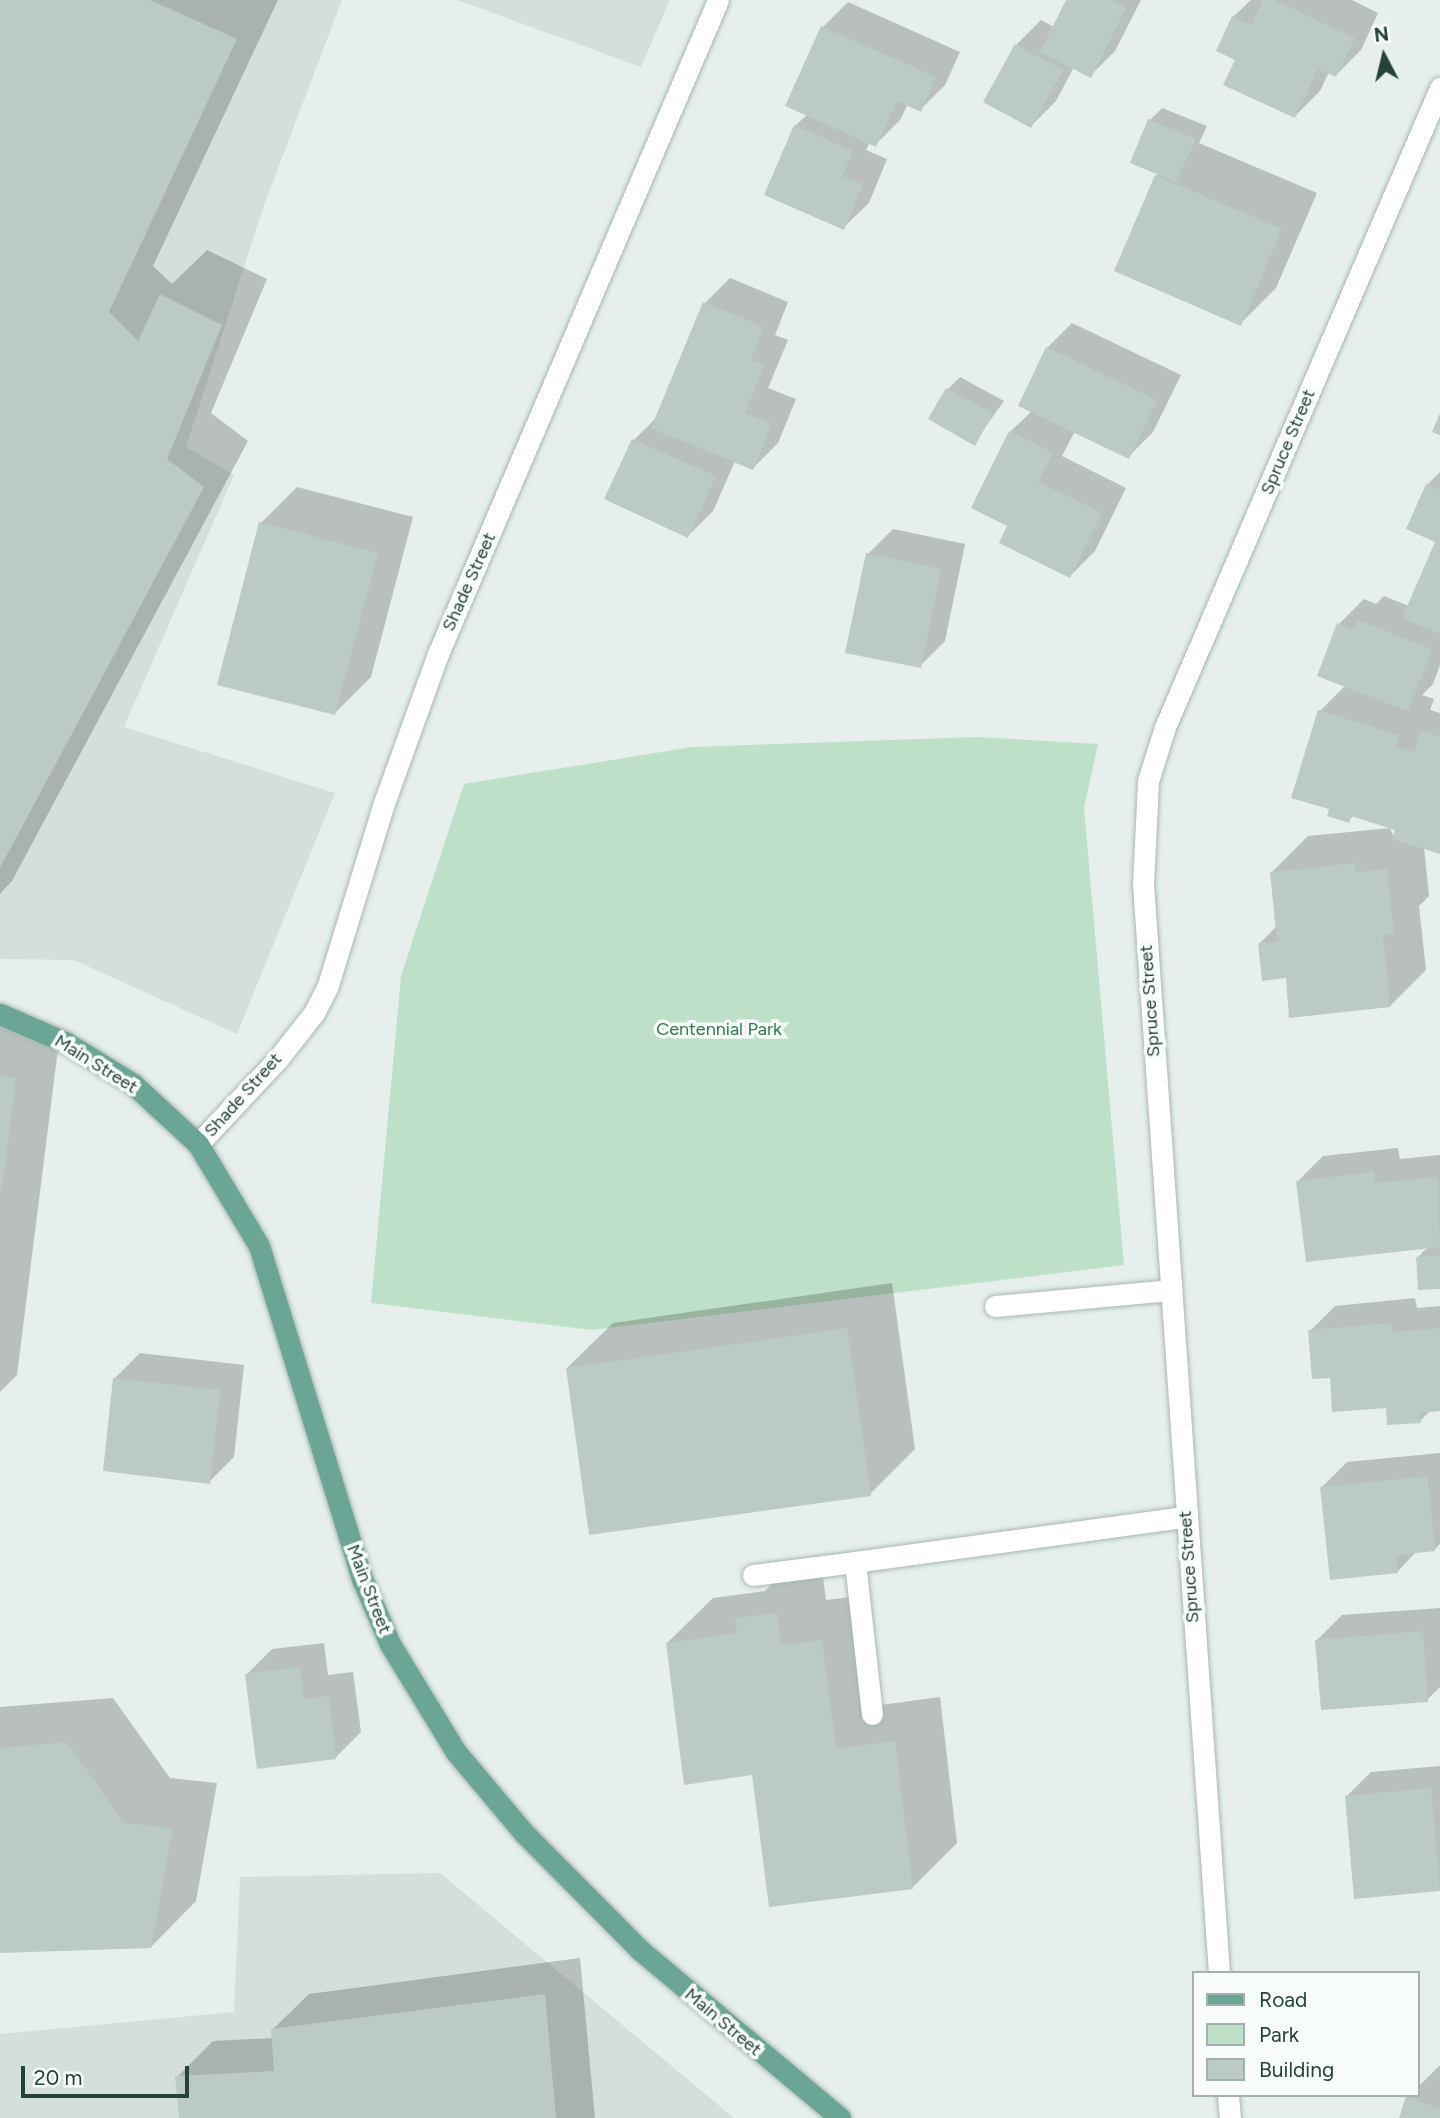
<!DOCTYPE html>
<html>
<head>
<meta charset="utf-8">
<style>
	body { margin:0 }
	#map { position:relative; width:1440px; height:2118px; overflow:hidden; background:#e6efeb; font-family:Figtree,sans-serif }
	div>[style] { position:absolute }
	.built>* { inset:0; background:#d4dfda }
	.green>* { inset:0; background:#bfe0c8 }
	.shadow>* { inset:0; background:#0003 }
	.building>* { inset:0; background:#bbcac4 }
	.roads { filter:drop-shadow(0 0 2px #a8b8b2) drop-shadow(0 0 2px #a8b8b2) }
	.minor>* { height:21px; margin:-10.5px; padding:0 10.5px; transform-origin:10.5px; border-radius:10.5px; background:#fff }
	.major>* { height:21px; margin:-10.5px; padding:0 10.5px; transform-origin:10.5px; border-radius:10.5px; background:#6aa596 }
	span { translate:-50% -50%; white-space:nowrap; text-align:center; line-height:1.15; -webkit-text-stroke:7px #f7fbf9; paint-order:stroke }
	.street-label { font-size:18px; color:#24423a }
	.park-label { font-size:18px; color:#2d7a4b }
	.legend { position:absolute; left:1192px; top:1971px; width:228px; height:126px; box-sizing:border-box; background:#f7fbf9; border:2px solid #a3b1ad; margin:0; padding:9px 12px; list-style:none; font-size:21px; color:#24423a }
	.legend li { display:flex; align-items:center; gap:14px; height:35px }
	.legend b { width:35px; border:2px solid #a3b1ad }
	.north { position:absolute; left:1349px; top:21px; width:70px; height:70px; -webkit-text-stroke:5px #f7fbf9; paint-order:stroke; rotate:353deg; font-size:19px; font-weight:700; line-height:28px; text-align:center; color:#24423a }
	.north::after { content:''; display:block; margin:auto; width:24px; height:32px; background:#24423a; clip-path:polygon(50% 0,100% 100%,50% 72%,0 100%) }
	.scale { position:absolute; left:21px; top:2066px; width:168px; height:32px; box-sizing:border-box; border:4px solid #24423a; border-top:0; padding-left:9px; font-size:21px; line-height:24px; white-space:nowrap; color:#24423a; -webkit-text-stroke:5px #f7fbf9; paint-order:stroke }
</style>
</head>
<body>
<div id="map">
	<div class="built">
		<div style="clip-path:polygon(0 0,342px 0,263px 208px,186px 447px,234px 475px,124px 727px,335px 793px,237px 1034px,74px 960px,0 959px)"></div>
		<div style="clip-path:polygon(457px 0,670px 0,641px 67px)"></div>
		<div style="clip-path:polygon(440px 1873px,734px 2118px,0 2118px,0 2034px,234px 2012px,240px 1877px)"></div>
	</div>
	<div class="green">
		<div style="clip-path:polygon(978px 737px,1098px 744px,1084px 808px,1124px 1265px,592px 1330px,371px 1303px,401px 976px,464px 784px,692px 747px)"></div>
	</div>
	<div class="shadow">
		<div style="clip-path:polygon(0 0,278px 0,153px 266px,172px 284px,207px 250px,267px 279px,211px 413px,248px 441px,12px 881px,0 894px)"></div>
		<div style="clip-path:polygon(1068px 0,1141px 0,1115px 51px,1090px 76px,1074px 67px,1056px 101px,1031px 126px,1016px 45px,1041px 20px,1054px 27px)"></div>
		<div style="clip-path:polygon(1251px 0,1352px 0,1378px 13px,1361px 50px,1336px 75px,1329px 72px,1320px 91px,1295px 116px,1237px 59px,1233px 17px)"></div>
		<div style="clip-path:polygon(848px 2px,960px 52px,945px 85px,920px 110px,908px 104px,900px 120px,875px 145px,870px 142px,866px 150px,887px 159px,869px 203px,844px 227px,795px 126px,808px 114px,787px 105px,823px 27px)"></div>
		<div style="clip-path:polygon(1162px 108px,1207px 126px,1199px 143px,1317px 193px,1276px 288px,1240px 324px,1157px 176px,1150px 120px)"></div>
		<div style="clip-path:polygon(730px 278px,788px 302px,775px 335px,788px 340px,768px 388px,796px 399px,778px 443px,753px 468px,735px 461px,713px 511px,688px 536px,634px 440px,658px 416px,705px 303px)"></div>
		<div style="clip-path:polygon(1072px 323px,1181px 375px,1153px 432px,1128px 457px,1075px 431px,1062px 456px,1126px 488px,1095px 551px,1070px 576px,1009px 525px,1010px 432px,1032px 411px,1047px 348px)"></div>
		<div style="clip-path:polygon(960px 377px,1004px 401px,974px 443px,948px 389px)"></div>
		<div style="clip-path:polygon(1440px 472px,1440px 665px,1433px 684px,1422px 695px,1434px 699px,1430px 710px,1440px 713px,1440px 852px,1424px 847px,1429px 896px,1419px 906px,1426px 970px,1390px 1006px,1287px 976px,1259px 944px,1277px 926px,1272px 872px,1308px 836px,1390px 828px,1394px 837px,1397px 829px,1354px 815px,1348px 821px,1331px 808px,1320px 711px,1346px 685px,1339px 624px,1364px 599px,1376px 604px,1384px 596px,1409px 606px,1437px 541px,1427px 485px)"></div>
		<div style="clip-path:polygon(297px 487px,413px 517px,371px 677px,335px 713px,261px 523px)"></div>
		<div style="clip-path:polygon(893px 529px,965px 544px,945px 641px,920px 666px,868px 554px)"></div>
		<div style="clip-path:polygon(0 1026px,60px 1033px,17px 1375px,0 1392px)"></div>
		<div style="clip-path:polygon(1398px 1148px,1400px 1159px,1440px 1155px,1440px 1287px,1417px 1258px,1428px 1247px,1298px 1181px,1323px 1156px)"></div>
		<div style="clip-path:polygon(892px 1283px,915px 1449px,870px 1494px,567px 1368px,613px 1323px)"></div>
		<div style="clip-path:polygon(1415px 1298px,1417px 1308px,1440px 1306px,1440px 1409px,1431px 1410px,1420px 1421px,1332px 1376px,1310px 1331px,1335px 1306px)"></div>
		<div style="clip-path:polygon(140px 1353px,244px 1365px,234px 1457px,209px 1482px,115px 1378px)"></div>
		<div style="clip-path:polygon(1440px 1453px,1440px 1544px,1435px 1549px,1417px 1551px,1398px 1571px,1322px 1487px,1347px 1462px)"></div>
		<div style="clip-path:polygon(822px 1569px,826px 1600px,867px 1595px,881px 1705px,940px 1697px,957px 1843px,912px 1888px,754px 1773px,667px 1643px,713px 1598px,765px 1591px,782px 1574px)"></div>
		<div style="clip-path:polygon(1440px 1608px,1440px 1687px,1427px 1700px,1317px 1640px,1342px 1615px)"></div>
		<div style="clip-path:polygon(324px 1643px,328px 1675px,353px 1672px,361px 1732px,336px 1757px,247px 1674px,272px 1649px)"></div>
		<div style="clip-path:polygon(113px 1698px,170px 1778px,217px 1783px,196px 1901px,151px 1947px,0 1951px,0 1707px)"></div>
		<div style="clip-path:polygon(1440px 1766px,1440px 1889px,1355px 1897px,1346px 1797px,1371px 1772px)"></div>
		<div style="clip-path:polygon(580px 1958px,595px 2118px,181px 2118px,177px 2077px,213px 2041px,273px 2038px,272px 2030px,309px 1994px)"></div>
		<div style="clip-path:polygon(1440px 2065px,1440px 2118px,1401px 2118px,1408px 2097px,1417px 2095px,1417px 2088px)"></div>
	</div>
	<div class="building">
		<div style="clip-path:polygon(0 0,150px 0,237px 39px,109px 312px,138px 341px,160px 294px,222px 325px,167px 459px,204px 487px,0 868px)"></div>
		<div style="clip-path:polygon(1066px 0,1111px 0,1126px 8px,1091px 78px,1040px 52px)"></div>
		<div style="clip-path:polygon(1263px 0,1274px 0,1355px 38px,1336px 77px,1318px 69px,1295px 118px,1223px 85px,1235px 60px,1216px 51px,1232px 16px,1251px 25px)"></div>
		<div style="clip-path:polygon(821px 26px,936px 77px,921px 112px,897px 101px,876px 147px,785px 106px)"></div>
		<div style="clip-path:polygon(1015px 44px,1063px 70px,1031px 128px,983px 102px)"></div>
		<div style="clip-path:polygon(1148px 119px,1196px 139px,1176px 182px,1130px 163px)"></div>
		<div style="clip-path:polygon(794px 125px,853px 151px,842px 176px,863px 184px,844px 230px,764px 195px)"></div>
		<div style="clip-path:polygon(1155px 175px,1282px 229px,1241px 326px,1114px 271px)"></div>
		<div style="clip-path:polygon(703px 302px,764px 327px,751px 360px,764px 365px,745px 413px,772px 424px,753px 470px,651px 428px)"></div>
		<div style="clip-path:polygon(1046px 347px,1157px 400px,1129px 459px,1018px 406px)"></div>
		<div style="clip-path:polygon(946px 388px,993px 413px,975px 446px,928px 419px)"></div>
		<div style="clip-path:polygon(1440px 413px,1440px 435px,1432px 432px)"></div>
		<div style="clip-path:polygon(1009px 431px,1053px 453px,1038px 482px,1102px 513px,1070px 578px,999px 543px,1007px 526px,971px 508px)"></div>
		<div style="clip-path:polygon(632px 439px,716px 476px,688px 538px,604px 499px)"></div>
		<div style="clip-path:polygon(1426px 484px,1440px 490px,1440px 634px,1402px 618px,1435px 542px,1406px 529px)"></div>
		<div style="clip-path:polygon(259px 522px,378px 553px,335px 715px,217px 685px)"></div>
		<div style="clip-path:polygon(866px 553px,941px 569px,921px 668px,845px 653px)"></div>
		<div style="clip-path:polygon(1358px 620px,1432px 649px,1408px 711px,1317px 676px,1337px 623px,1354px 630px)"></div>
		<div style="clip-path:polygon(1318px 710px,1399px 735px,1395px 746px,1414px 752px,1421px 730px,1440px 737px,1440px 854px,1392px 839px,1395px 830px,1351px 816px,1349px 823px,1327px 816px,1329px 809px,1291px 798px)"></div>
		<div style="clip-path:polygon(1355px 863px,1355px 872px,1387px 869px,1394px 934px,1383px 935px,1390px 1007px,1289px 1018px,1286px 978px,1262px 981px,1258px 943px,1277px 942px,1270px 872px)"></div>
		<div style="clip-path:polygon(0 1076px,16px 1078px,2px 1190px,0 1190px)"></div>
		<div style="clip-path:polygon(1374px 1172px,1375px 1183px,1438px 1177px,1440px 1247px,1306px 1262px,1296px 1181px)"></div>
		<div style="clip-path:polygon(1440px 1255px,1440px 1289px,1418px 1290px,1416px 1257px)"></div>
		<div style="clip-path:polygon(1391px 1323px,1392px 1332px,1440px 1328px,1440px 1411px,1420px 1413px,1421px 1423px,1387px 1425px,1386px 1408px,1332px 1412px,1330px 1378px,1312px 1379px,1308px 1330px)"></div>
		<div style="clip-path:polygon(847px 1328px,871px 1496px,589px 1535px,566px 1368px)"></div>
		<div style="clip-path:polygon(113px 1378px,220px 1390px,210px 1484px,103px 1471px)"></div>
		<div style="clip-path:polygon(1428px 1476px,1435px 1551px,1396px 1555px,1398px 1573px,1330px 1580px,1320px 1487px)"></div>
		<div style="clip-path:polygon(777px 1613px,781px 1645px,822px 1640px,836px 1749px,895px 1741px,913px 1889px,769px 1907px,752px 1775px,684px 1785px,666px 1643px,737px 1633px,735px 1618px)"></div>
		<div style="clip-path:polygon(1423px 1631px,1428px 1702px,1321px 1710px,1315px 1640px)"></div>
		<div style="clip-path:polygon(300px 1667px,304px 1699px,329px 1696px,336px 1759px,257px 1769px,245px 1674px)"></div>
		<div style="clip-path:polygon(67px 1742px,124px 1823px,173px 1828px,151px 1948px,0 1953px,0 1748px)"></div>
		<div style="clip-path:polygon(1431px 1788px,1440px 1891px,1354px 1899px,1345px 1796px)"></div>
		<div style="clip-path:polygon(545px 1994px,556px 2118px,179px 2118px,175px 2076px,274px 2071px,271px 2029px)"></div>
		<div style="clip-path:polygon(1406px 2096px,1440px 2109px,1440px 2118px,1399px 2118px)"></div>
	</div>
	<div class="roads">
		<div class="minor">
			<div style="left:198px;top:1144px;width:115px;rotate:-46.8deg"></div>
			<div style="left:277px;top:1060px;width:60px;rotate:-51.8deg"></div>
			<div style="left:314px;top:1013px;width:31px;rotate:-63deg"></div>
			<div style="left:328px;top:985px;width:190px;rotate:-72.9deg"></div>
			<div style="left:384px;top:803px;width:158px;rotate:-70.1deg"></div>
			<div style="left:438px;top:654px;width:711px;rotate:-66.82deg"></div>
			<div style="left:995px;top:1306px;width:176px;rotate:-5.2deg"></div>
			<div style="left:753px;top:1575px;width:103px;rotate:-7.3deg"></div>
			<div style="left:872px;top:1714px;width:153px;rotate:-96.4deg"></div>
			<div style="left:855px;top:1562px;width:333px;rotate:-7.8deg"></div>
			<div style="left:1219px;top:1973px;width:1092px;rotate:-93.99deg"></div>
			<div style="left:1143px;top:884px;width:103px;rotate:-87.2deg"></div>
			<div style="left:1148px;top:781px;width:57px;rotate:-72.5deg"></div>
			<div style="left:1165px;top:727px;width:696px;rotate:-66.71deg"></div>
			<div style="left:1228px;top:2095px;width:23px;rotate:85deg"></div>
		</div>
		<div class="major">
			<div style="left:0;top:1014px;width:71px;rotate:23.3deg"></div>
			<div style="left:65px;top:1042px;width:80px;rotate:31.7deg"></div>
			<div style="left:133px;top:1084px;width:88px;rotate:42.7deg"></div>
			<div style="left:198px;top:1144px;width:119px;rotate:59.1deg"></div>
			<div style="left:259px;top:1246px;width:351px;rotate:72.8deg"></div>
			<div style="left:363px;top:1581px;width:69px;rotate:66.8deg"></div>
			<div style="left:390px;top:1644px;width:127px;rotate:58.6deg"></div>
			<div style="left:456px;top:1752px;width:106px;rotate:50deg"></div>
			<div style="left:524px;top:1833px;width:165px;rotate:45.2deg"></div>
			<div style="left:640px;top:1950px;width:261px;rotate:40deg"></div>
		</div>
	</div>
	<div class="street-label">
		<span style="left:1288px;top:442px;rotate:-67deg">Spruce Street</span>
		<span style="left:469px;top:582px;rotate:-66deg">Shade Street</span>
		<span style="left:1150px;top:1001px;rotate:-94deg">Spruce Street</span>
		<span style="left:96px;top:1064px;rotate:32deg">Main Street</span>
		<span style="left:243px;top:1095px;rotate:-48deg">Shade Street</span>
		<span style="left:1189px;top:1567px;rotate:-94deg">Spruce Street</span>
		<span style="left:369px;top:1589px;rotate:69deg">Main Street</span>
		<span style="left:723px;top:2022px;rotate:40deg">Main Street</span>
	</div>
	<div class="park-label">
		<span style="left:719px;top:1029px">Centennial Park</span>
	</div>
	<ul class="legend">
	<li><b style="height:9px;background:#6aa596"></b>Road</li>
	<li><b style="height:19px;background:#bfe0c8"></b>Park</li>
	<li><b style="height:19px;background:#bbcac4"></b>Building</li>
	</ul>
	<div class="north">N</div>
	<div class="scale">20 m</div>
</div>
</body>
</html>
